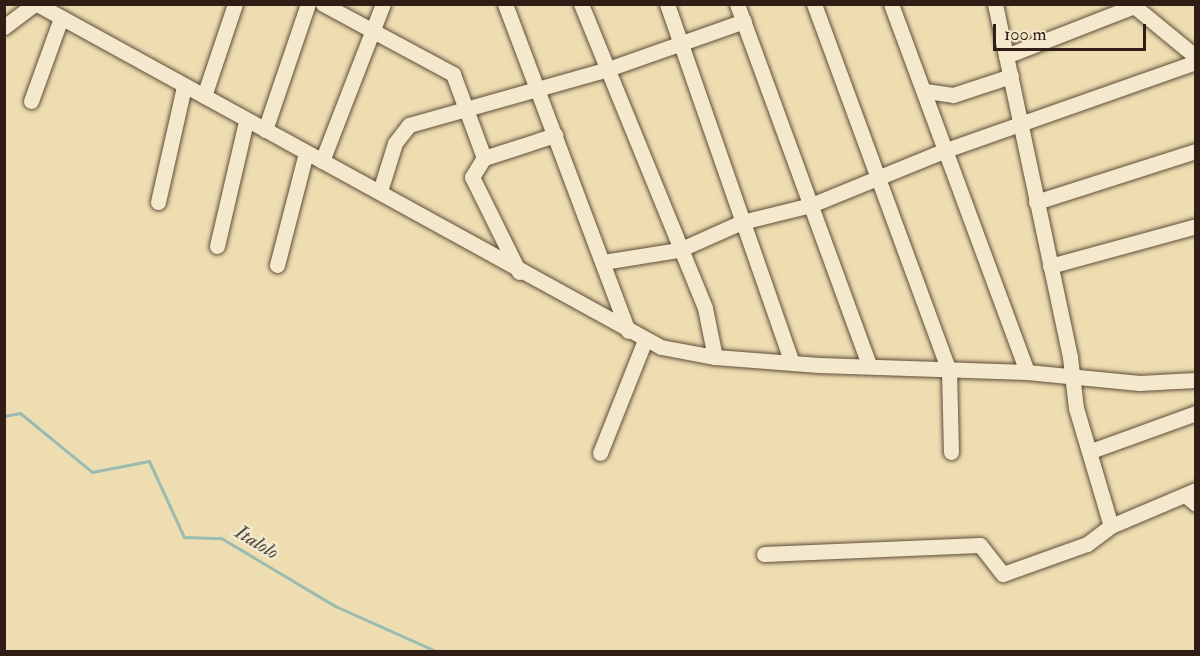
<!DOCTYPE html>
<html>
<head>
<meta charset="utf-8">
<style>
	body { margin:0 }
	#map { position:relative; width:1200px; height:656px; overflow:hidden; background:#eeddb0; font-family:"IM FELL Double Pica",serif }
	div>[style] { position:absolute }
	.stream>* { height:3px; margin:-1.5px; padding:0 1.5px; transform-origin:1.5px; border-radius:1.5px; background:#9abbb1 }
	.roads { filter:drop-shadow(0 0 2px #5f4d3c) drop-shadow(0 0 2px #5f4d3c) }
	.minor>* { height:15px; margin:-7.5px; padding:0 7.5px; transform-origin:7.5px; border-radius:7.5px; background:#f4e9cc }
	span { translate:-50% -50%; white-space:nowrap; text-align:center; line-height:1.15; -webkit-text-stroke:5px #f4e9cc; paint-order:stroke }
	.water-label { font-size:20px; color:#4f4c44; font-style:italic }
	.frame { position:absolute; inset:0; border:6px solid #2f1d16; pointer-events:none }
	.scale { position:absolute; left:993px; top:24px; width:153px; height:27px; box-sizing:border-box; border:3px solid #2f1d16; border-top:0; padding-left:8px; font-size:18px; line-height:21px; white-space:nowrap; color:#2f1d16; -webkit-text-stroke:4px #f4e9cc; paint-order:stroke }
</style>
</head>
<body>
<div id="map">
	<div class="stream">
		<div style="left:4px;top:416px;width:16px;rotate:-11deg"></div>
		<div style="left:20px;top:413px;width:93px;rotate:39.3deg"></div>
		<div style="left:92px;top:472px;width:58px;rotate:-10.9deg"></div>
		<div style="left:149px;top:461px;width:84px;rotate:65.3deg"></div>
		<div style="left:184px;top:537px;width:37px;rotate:2deg"></div>
		<div style="left:221px;top:538px;width:133px;rotate:30.8deg"></div>
		<div style="left:335px;top:606px;width:113px;rotate:24.1deg"></div>
	</div>
	<div class="roads">
		<div class="minor">
			<div style="left:37px;top:4px;width:712px;rotate:28.8deg"></div>
			<div style="left:661px;top:347px;width:55px;rotate:10.5deg"></div>
			<div style="left:715px;top:357px;width:104px;rotate:4.4deg"></div>
			<div style="left:819px;top:365px;width:208px;rotate:1.9deg"></div>
			<div style="left:1027px;top:372px;width:113px;rotate:5.6deg"></div>
			<div style="left:1139px;top:383px;width:57px;rotate:-3deg"></div>
			<div style="left:323px;top:4px;width:148px;rotate:28.3deg"></div>
			<div style="left:453px;top:74px;width:90px;rotate:69.7deg"></div>
			<div style="left:505px;top:4px;width:349px;rotate:69.4deg"></div>
			<div style="left:581px;top:4px;width:328px;rotate:67.8deg"></div>
			<div style="left:705px;top:308px;width:50px;rotate:78.5deg"></div>
			<div style="left:667px;top:4px;width:379px;rotate:70.8deg"></div>
			<div style="left:737px;top:4px;width:383px;rotate:69.9deg"></div>
			<div style="left:814px;top:4px;width:390px;rotate:69.8deg"></div>
			<div style="left:949px;top:370px;width:82px;rotate:88.6deg"></div>
			<div style="left:891px;top:4px;width:392px;rotate:69.7deg"></div>
			<div style="left:995px;top:4px;width:361px;rotate:78deg"></div>
			<div style="left:1070px;top:357px;width:51px;rotate:83.3deg"></div>
			<div style="left:1076px;top:408px;width:123px;rotate:73.5deg"></div>
			<div style="left:4px;top:27px;width:39px;rotate:-37deg"></div>
			<div style="left:1006px;top:56px;width:137px;rotate:-21.3deg"></div>
			<div style="left:1134px;top:6px;width:80px;rotate:39.4deg"></div>
			<div style="left:925px;top:91px;width:28px;rotate:8deg"></div>
			<div style="left:953px;top:95px;width:61px;rotate:-18.1deg"></div>
			<div style="left:204px;top:96px;width:97px;rotate:-71.4deg"></div>
			<div style="left:31px;top:101px;width:88px;rotate:-70.1deg"></div>
			<div style="left:265px;top:130px;width:133px;rotate:-71.2deg"></div>
			<div style="left:322px;top:161px;width:168px;rotate:-68.8deg"></div>
			<div style="left:380px;top:191px;width:50px;rotate:-72.6deg"></div>
			<div style="left:395px;top:143px;width:23px;rotate:-52deg"></div>
			<div style="left:409px;top:125px;width:207px;rotate:-15.7deg"></div>
			<div style="left:608px;top:69px;width:144px;rotate:-19.4deg"></div>
			<div style="left:158px;top:202px;width:118px;rotate:-77.3deg"></div>
			<div style="left:1036px;top:202px;width:168px;rotate:-17.7deg"></div>
			<div style="left:217px;top:246px;width:128px;rotate:-76.9deg"></div>
			<div style="left:603px;top:262px;width:77px;rotate:-9deg"></div>
			<div style="left:679px;top:250px;width:69px;rotate:-24deg"></div>
			<div style="left:742px;top:222px;width:71px;rotate:-13.8deg"></div>
			<div style="left:811px;top:205px;width:146px;rotate:-22.2deg"></div>
			<div style="left:946px;top:150px;width:265px;rotate:-19.4deg"></div>
			<div style="left:277px;top:265px;width:116px;rotate:-75.5deg"></div>
			<div style="left:1050px;top:266px;width:151px;rotate:-15.3deg"></div>
			<div style="left:519px;top:272px;width:106px;rotate:-116.3deg"></div>
			<div style="left:472px;top:177px;width:22px;rotate:-58deg"></div>
			<div style="left:484px;top:158px;width:75px;rotate:-17.9deg"></div>
			<div style="left:1091px;top:451px;width:112px;rotate:-19.9deg"></div>
			<div style="left:600px;top:453px;width:122px;rotate:-68.3deg"></div>
			<div style="left:1185px;top:495px;width:14px;rotate:39deg"></div>
			<div style="left:764px;top:554px;width:216px;rotate:-2.4deg"></div>
			<div style="left:980px;top:545px;width:37px;rotate:52deg"></div>
			<div style="left:1003px;top:574px;width:89px;rotate:-19.7deg"></div>
			<div style="left:1087px;top:544px;width:30px;rotate:-37deg"></div>
			<div style="left:1111px;top:526px;width:92px;rotate:-23deg"></div>
		</div>
	</div>
	<div class="water-label">
		<span style="left:257px;top:542px;rotate:31deg">Italolo</span>
	</div>
	<div class="frame"></div>
	<div class="scale">100 m</div>
</div>
</body>
</html>
